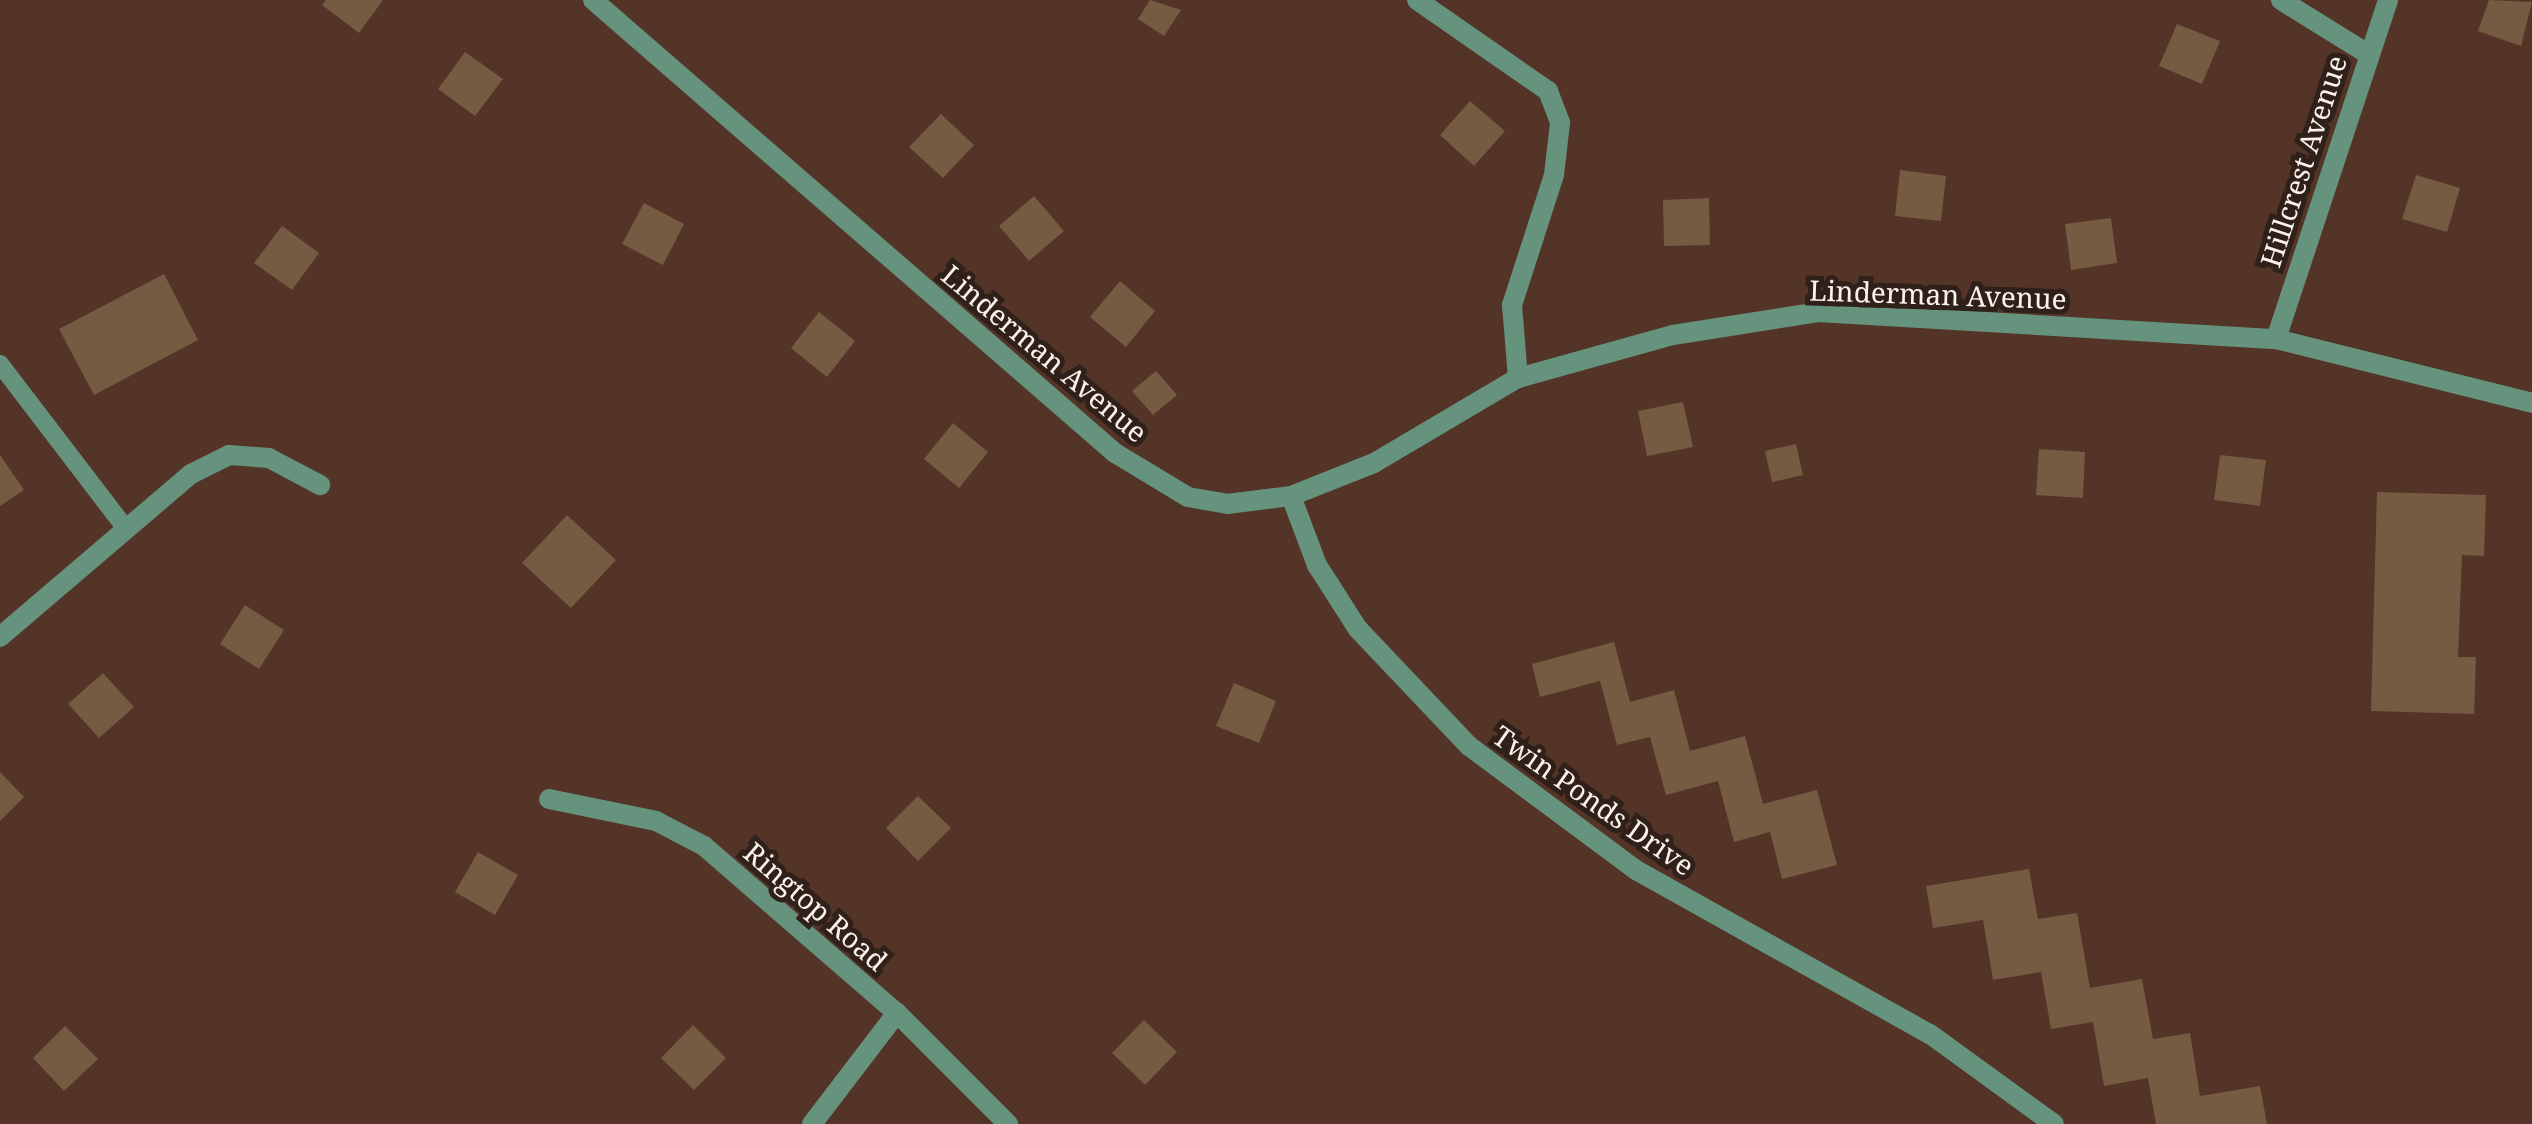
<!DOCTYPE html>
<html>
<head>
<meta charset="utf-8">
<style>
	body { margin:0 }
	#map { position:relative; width:2532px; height:1124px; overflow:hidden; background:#533427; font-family:"Noto Serif",serif }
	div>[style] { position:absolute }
	.building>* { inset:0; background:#755b42 }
	.lane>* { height:18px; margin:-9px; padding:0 9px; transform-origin:9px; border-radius:9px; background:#65937e }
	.street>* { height:20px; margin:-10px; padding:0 10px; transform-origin:10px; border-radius:10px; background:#65937e }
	span { translate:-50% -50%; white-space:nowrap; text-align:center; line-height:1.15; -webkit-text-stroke:10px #2f201a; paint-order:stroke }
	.street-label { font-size:28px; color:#fdf1ec }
</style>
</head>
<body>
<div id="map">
	<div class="building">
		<div style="clip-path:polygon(326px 0,383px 0,359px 33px,322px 5px)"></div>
		<div style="clip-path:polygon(1150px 0,1181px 10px,1164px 36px,1138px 19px)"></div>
		<div style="clip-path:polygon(2489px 0,2532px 2px,2521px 46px,2478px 31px)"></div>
		<div style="clip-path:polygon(2177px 24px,2220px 41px,2202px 84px,2159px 66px)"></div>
		<div style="clip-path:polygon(465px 52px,503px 79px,475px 116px,438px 89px)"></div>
		<div style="clip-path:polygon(1470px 101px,1505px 131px,1474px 166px,1440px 135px)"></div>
		<div style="clip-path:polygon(941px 114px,974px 145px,943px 178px,909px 147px)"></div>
		<div style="clip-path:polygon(1900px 170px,1946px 176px,1941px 221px,1895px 216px)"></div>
		<div style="clip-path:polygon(2416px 175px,2460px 188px,2447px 232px,2402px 219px)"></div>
		<div style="clip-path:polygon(1034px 196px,1064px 231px,1029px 261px,999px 226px)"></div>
		<div style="clip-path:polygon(1709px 198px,1710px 245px,1664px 246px,1663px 200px)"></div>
		<div style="clip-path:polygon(644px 203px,684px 224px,663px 265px,622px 244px)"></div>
		<div style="clip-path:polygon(2111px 218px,2117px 263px,2071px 270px,2065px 224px)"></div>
		<div style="clip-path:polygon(282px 226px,319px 253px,292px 290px,254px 263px)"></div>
		<div style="clip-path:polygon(164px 274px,198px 340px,94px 395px,59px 329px)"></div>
		<div style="clip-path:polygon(1120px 281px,1155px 311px,1126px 347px,1090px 317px)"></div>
		<div style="clip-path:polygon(819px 312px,855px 341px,827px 377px,791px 348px)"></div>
		<div style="clip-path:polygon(1156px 371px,1177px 395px,1153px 415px,1132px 391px)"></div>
		<div style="clip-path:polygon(1683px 402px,1693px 447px,1647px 456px,1638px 411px)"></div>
		<div style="clip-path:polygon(953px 423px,988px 452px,959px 488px,924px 459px)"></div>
		<div style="clip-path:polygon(1796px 444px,1803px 475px,1772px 482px,1765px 451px)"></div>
		<div style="clip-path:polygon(2039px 449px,2085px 452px,2083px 498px,2036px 495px)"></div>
		<div style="clip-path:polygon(0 455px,24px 490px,0 506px)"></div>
		<div style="clip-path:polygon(2220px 455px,2266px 460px,2260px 506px,2214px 500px)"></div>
		<div style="clip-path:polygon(2377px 492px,2486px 495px,2484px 556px,2462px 555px,2458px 657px,2476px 657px,2474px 714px,2371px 711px)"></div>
		<div style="clip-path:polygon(567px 515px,616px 560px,571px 608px,522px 563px)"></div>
		<div style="clip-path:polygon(245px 605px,284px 630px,259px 669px,220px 644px)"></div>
		<div style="clip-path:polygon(1614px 642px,1630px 702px,1674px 690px,1690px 751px,1745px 736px,1763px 804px,1817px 790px,1837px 865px,1782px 879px,1770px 832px,1734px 842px,1718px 781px,1666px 795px,1650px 737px,1617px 745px,1600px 681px,1540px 697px,1532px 664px)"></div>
		<div style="clip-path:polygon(103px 673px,134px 707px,99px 738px,68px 704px)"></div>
		<div style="clip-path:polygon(1234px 683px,1276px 701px,1259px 743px,1216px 726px)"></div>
		<div style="clip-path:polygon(0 772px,24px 797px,0 821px)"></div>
		<div style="clip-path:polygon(918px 796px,951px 828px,918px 861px,886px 828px)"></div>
		<div style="clip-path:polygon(478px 852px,518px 875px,495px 915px,455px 892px)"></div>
		<div style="clip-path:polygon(2029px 869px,2038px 919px,2077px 913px,2090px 988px,2142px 979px,2153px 1039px,2190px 1033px,2200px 1096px,2260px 1086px,2267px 1124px,2156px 1124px,2148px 1078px,2104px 1086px,2093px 1022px,2051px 1029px,2041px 972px,1993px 980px,1983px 920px,1933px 928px,1926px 886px)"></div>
		<div style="clip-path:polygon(1144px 1020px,1177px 1052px,1145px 1085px,1112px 1053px)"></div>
		<div style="clip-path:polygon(693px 1025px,726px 1058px,694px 1090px,661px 1058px)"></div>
		<div style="clip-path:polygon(65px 1026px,98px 1059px,64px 1091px,33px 1058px)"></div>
	</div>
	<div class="lane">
		<div style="left:0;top:364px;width:208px;rotate:52.6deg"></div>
	</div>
	<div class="street">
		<div style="left:593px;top:0;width:691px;rotate:40.95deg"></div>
		<div style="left:1115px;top:453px;width:85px;rotate:31.1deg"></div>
		<div style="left:1188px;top:497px;width:40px;rotate:10deg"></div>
		<div style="left:1227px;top:504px;width:64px;rotate:-7.1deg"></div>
		<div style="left:1291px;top:496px;width:89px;rotate:-21.7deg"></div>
		<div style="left:1374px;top:463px;width:167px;rotate:-30.6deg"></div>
		<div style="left:1518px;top:378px;width:161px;rotate:-15.5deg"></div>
		<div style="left:1673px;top:335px;width:147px;rotate:-9deg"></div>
		<div style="left:1818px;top:312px;width:459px;rotate:3.4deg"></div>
		<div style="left:2276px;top:339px;width:264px;rotate:14deg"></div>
		<div style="left:1417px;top:0;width:160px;rotate:34.8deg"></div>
		<div style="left:1548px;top:91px;width:34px;rotate:69deg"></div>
		<div style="left:1560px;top:123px;width:52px;rotate:96.6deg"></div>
		<div style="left:1554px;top:175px;width:137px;rotate:107.9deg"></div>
		<div style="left:1512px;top:305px;width:73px;rotate:85.3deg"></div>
		<div style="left:2281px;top:0;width:100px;rotate:31.9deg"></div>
		<div style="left:2276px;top:339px;width:357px;rotate:-71.7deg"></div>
		<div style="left:1291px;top:496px;width:74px;rotate:69.4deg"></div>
		<div style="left:1317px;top:565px;width:76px;rotate:57.4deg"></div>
		<div style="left:1358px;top:629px;width:161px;rotate:46.5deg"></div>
		<div style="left:1469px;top:746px;width:208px;rotate:36.6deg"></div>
		<div style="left:1636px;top:870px;width:337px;rotate:29.2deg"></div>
		<div style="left:1930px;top:1034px;width:153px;rotate:36deg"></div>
		<div style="left:0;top:637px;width:251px;rotate:-40.5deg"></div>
		<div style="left:191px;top:474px;width:42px;rotate:-26.6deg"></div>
		<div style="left:229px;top:455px;width:40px;rotate:4.3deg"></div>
		<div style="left:269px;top:458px;width:58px;rotate:27.9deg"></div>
		<div style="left:549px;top:799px;width:109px;rotate:11.6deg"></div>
		<div style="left:656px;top:821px;width:54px;rotate:27.5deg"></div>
		<div style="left:704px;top:846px;width:255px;rotate:40.9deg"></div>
		<div style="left:897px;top:1013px;width:157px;rotate:45deg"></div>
		<div style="left:812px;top:1124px;width:140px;rotate:-52.6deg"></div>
	</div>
	<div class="street-label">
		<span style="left:2303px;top:161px;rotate:-72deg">Hillcrest Avenue</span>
		<span style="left:1938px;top:294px;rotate:2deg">Linderman Avenue</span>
		<span style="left:1045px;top:353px;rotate:40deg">Linderman Avenue</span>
		<span style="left:1594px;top:800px;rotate:35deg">Twin Ponds Drive</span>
		<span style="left:816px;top:906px;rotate:41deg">Ringtop Road</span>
	</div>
</div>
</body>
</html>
